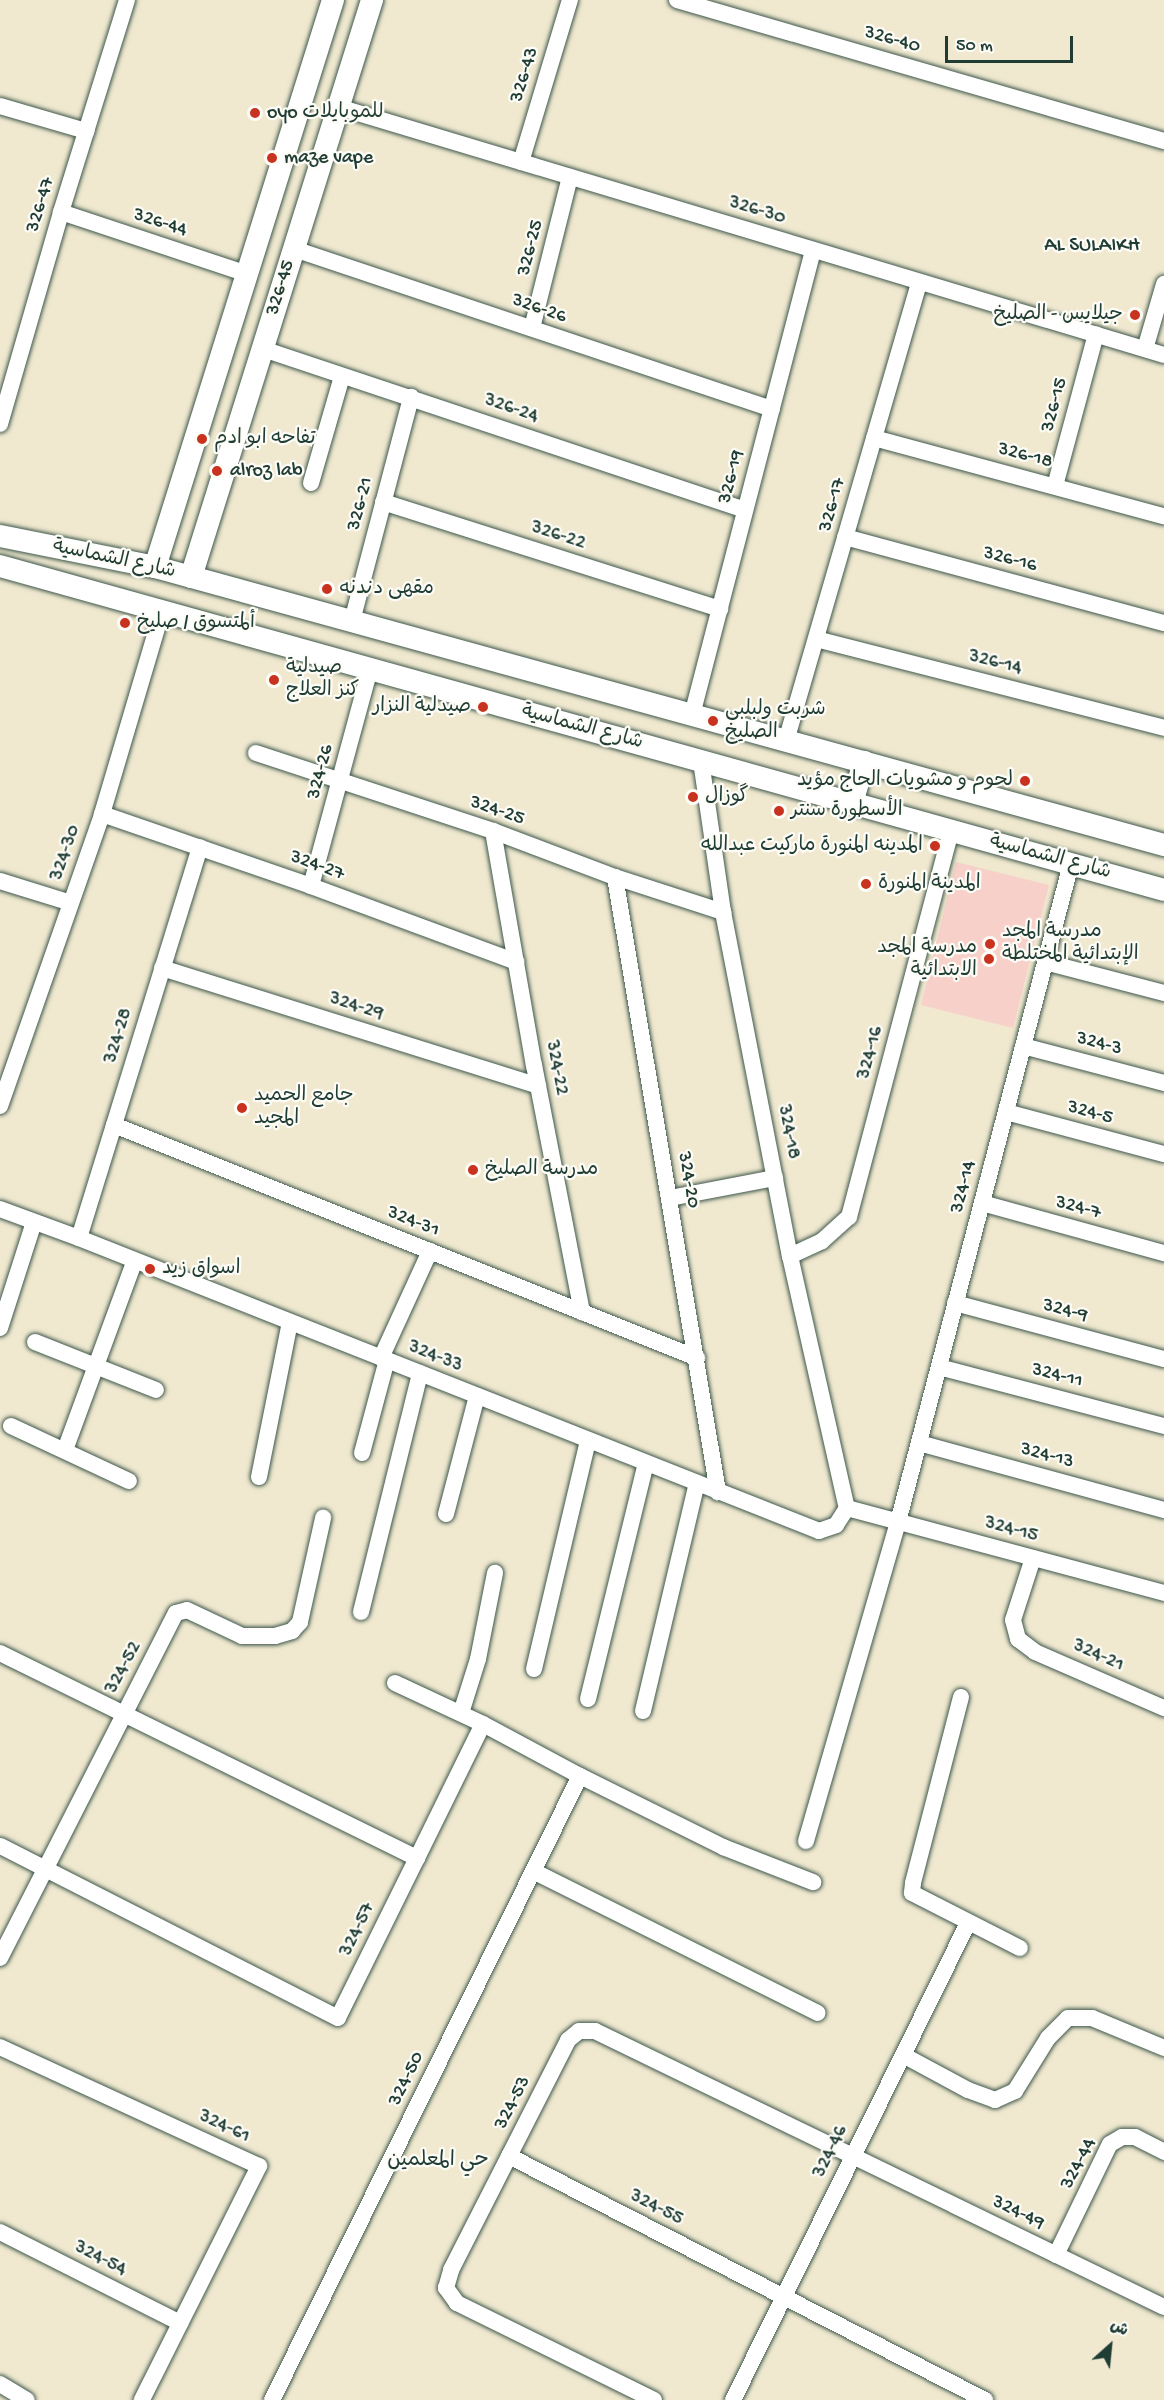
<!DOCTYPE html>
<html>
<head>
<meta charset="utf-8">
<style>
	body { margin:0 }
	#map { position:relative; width:1164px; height:2400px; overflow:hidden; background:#f0e9d0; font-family:"Gochi Hand","Playpen Sans Arabic",sans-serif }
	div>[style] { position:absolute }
	.built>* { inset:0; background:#f7d1c9 }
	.roads { filter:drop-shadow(0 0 2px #3e574b) drop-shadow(0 0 2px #3e574b) }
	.street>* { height:16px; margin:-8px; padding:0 8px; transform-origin:8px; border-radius:8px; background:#fff }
	.secondary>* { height:22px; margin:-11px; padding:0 11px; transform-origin:11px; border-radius:11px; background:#fff }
	.dots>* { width:16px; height:16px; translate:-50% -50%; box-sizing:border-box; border:3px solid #fdfcf7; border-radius:50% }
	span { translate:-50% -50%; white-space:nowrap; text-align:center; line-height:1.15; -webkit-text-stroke:4.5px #fdfcf7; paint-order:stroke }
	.street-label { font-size:20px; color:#1f3d34 }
	.poi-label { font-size:20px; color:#1f3d34 }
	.left { translate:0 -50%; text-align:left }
	.right { translate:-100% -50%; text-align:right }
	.neighbourhood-label { font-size:21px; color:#1f3d34 }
	.north { position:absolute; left:1080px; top:2316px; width:60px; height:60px; -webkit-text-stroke:4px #fdfcf7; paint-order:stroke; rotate:27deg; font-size:16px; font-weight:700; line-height:24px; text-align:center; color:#1f3d34 }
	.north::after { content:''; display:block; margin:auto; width:21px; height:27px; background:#1f3d34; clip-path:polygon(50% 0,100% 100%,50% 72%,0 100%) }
	.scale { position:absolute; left:945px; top:36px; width:128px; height:27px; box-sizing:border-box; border:3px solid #1f3d34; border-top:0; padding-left:8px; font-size:18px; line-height:21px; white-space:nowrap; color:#1f3d34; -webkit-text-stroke:4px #fdfcf7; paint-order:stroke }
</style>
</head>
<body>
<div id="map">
	<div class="built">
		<div style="clip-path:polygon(956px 862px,1049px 885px,1013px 1028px,921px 1005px)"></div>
	</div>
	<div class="roads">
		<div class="street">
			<div style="left:677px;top:0;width:507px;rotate:16.15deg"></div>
			<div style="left:0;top:106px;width:90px;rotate:16.2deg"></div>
			<div style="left:338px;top:107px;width:862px;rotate:16.71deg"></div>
			<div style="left:521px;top:162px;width:169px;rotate:-73.2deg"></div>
			<div style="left:61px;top:212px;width:196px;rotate:18.4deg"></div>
			<div style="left:294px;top:249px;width:504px;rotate:18.51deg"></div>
			<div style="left:532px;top:328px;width:156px;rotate:-75.9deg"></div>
			<div style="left:263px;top:349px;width:508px;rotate:18.47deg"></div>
			<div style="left:1145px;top:349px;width:68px;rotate:-73.7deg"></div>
			<div style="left:0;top:424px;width:221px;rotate:-73.9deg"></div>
			<div style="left:61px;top:212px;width:222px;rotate:-72.7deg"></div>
			<div style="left:874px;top:438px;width:300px;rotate:15.1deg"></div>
			<div style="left:311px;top:483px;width:111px;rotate:-73.8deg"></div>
			<div style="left:1055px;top:486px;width:157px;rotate:-74.9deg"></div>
			<div style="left:383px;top:502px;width:354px;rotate:17.6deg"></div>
			<div style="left:845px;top:537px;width:330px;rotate:15.1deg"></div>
			<div style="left:352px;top:621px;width:232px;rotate:-75.2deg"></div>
			<div style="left:816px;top:639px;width:359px;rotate:14.3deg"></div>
			<div style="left:692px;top:715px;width:480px;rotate:-75.4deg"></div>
			<div style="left:786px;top:741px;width:478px;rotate:-73.8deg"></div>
			<div style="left:256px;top:753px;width:250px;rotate:18.2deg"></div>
			<div style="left:493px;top:831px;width:130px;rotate:20.7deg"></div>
			<div style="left:615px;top:877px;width:114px;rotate:18deg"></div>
			<div style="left:701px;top:761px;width:153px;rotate:81.7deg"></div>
			<div style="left:723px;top:912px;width:350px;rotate:79deg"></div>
			<div style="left:790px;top:1256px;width:258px;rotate:77.3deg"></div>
			<div style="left:102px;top:814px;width:221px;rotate:19deg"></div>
			<div style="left:311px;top:886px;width:219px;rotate:20.3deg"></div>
			<div style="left:493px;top:831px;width:238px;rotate:80.1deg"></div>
			<div style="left:534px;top:1065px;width:252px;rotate:79deg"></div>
			<div style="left:615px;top:877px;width:624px;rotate:80.49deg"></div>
			<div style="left:0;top:881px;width:74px;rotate:17.2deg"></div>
			<div style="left:311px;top:886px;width:225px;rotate:-74.8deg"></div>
			<div style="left:1045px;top:962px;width:123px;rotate:14.6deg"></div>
			<div style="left:162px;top:968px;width:394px;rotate:17.4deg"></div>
			<div style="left:1023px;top:1046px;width:146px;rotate:14.7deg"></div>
			<div style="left:0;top:1106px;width:309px;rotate:-70.7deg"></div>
			<div style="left:102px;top:814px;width:212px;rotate:-73.5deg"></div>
			<div style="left:1006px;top:1112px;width:163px;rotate:14.9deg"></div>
			<div style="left:114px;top:1125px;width:628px;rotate:21.78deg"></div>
			<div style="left:670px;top:1198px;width:107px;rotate:-10.8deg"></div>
			<div style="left:982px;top:1203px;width:189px;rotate:15.4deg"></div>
			<div style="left:0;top:1209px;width:84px;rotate:20.2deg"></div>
			<div style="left:79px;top:1238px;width:796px;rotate:21.6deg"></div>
			<div style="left:819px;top:1531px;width:18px;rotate:-19deg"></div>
			<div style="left:836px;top:1525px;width:20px;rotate:-57deg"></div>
			<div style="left:79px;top:1238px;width:409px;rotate:-72.8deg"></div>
			<div style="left:790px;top:1256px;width:35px;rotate:-25deg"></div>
			<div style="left:822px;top:1241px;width:36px;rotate:-42deg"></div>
			<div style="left:849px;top:1217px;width:399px;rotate:-75.2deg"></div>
			<div style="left:955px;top:1303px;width:216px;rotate:15deg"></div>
			<div style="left:0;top:1328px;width:111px;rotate:-72.2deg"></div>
			<div style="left:35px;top:1342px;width:130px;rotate:21.6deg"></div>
			<div style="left:381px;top:1358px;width:118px;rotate:-65.4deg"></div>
			<div style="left:939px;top:1367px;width:233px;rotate:14.7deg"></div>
			<div style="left:11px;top:1426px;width:130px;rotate:25deg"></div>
			<div style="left:919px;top:1443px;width:254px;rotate:15.3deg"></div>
			<div style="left:65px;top:1450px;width:202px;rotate:-69.8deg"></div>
			<div style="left:362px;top:1453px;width:96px;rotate:-75deg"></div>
			<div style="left:259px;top:1477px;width:158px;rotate:-78.7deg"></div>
			<div style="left:847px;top:1508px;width:328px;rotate:15deg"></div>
			<div style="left:446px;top:1514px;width:122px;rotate:-75.3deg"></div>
			<div style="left:1033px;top:1558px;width:65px;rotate:107.9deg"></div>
			<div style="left:1013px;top:1620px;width:20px;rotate:75deg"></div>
			<div style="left:1018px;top:1639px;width:21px;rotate:37deg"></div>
			<div style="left:1035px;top:1652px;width:141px;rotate:23.5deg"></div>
			<div style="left:361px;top:1612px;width:246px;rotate:-76.1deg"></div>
			<div style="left:0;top:1653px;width:465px;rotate:26.2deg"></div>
			<div style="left:417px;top:1858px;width:178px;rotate:116.3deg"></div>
			<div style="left:338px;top:2018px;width:379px;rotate:-153deg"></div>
			<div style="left:534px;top:1669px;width:235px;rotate:-76.7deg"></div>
			<div style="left:395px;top:1683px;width:97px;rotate:25deg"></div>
			<div style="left:483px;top:1724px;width:110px;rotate:28.2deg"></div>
			<div style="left:580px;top:1776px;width:160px;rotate:26.4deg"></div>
			<div style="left:723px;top:1847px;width:97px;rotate:21.3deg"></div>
			<div style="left:961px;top:1697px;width:192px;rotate:104.5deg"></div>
			<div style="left:913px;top:1883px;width:10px;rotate:96deg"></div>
			<div style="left:912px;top:1893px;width:121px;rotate:27deg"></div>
			<div style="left:588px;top:1699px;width:243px;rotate:-76.2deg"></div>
			<div style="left:643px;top:1711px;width:234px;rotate:-76.7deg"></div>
			<div style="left:461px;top:1713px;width:57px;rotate:-72.5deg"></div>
			<div style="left:478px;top:1659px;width:88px;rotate:-78.8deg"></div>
			<div style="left:806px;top:1841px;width:332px;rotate:-73.9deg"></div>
			<div style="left:898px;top:1522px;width:680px;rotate:-75.27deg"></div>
			<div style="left:417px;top:1858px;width:149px;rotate:-63.8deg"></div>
			<div style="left:533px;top:1871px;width:318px;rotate:26.5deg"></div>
			<div style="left:0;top:1958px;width:387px;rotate:-63deg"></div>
			<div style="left:176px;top:1613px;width:11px;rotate:-15deg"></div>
			<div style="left:187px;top:1610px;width:61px;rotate:25.3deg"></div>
			<div style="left:242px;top:1636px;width:33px"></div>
			<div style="left:275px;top:1636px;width:18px;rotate:-16deg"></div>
			<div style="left:292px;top:1631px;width:12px;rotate:-48deg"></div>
			<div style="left:300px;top:1622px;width:107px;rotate:-77.5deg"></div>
			<div style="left:0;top:2047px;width:285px;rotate:24.7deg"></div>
			<div style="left:259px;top:2166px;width:262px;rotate:116.6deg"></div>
			<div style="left:903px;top:2055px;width:74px;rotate:28.3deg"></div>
			<div style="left:968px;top:2090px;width:29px;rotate:20deg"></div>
			<div style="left:995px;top:2100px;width:22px;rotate:-24deg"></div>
			<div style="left:1015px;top:2091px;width:62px;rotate:-58.1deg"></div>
			<div style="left:1048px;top:2038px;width:28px;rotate:-45deg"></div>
			<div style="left:1068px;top:2018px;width:24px"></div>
			<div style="left:1092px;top:2018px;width:78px;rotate:22.6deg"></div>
			<div style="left:509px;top:2156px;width:535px;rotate:27.14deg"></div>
			<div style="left:0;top:2232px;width:202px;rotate:26.8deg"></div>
			<div style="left:1056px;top:2255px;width:123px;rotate:-64.1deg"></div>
			<div style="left:1110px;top:2144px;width:14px;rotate:-30deg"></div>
			<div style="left:1122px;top:2137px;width:13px"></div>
			<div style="left:1135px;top:2137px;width:33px;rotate:27deg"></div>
			<div style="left:0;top:2384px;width:31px;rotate:31deg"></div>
			<div style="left:272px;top:2400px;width:696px;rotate:-63.73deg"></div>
			<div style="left:654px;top:2400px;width:220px;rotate:-153.8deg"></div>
			<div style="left:457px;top:2303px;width:19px;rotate:-126deg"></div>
			<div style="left:446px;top:2288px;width:19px;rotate:-74deg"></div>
			<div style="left:451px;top:2270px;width:258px;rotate:-63deg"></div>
			<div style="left:568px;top:2040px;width:14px;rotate:-39deg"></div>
			<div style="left:579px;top:2031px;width:16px"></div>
			<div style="left:595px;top:2031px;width:632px;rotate:25.88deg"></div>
			<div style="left:733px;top:2400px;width:532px;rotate:-63.77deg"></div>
		</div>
		<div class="secondary">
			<div style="left:0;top:536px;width:158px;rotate:11.3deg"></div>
			<div style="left:155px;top:567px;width:1047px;rotate:15.4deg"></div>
			<div style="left:0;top:566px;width:1208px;rotate:15.55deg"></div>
			<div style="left:155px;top:567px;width:594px;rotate:-72.57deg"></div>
			<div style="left:191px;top:577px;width:605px;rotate:-72.58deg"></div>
			<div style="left:852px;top:803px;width:43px;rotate:-73.7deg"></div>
		</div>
	</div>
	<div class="dots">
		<div style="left:255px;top:113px;background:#c8321e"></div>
		<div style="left:272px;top:158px;background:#c8321e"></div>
		<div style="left:1135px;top:315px;background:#c8321e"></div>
		<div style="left:202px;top:439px;background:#c8321e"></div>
		<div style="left:217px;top:471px;background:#c8321e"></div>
		<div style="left:327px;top:589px;background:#c8321e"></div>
		<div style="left:125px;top:623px;background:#c8321e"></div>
		<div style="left:274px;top:680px;background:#c8321e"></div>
		<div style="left:483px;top:707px;background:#c8321e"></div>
		<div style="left:713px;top:721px;background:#c8321e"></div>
		<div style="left:1025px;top:781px;background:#c8321e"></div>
		<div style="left:693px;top:797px;background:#c8321e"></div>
		<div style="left:779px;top:811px;background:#c8321e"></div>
		<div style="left:935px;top:846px;background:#c8321e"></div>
		<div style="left:866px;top:884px;background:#c8321e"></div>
		<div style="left:990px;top:944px;background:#c8321e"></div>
		<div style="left:989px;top:959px;background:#c8321e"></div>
		<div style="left:242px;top:1108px;background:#c8321e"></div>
		<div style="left:473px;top:1170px;background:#c8321e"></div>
		<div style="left:150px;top:1269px;background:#c8321e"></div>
	</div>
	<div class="street-label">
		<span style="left:892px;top:40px;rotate:16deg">326-40</span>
		<span style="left:525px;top:75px;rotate:-73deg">326-43</span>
		<span style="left:41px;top:205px;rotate:-73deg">326-47</span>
		<span style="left:757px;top:211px;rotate:17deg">326-30</span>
		<span style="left:160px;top:223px;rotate:18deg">326-44</span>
		<span style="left:531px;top:248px;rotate:-76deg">326-25</span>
		<span style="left:281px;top:288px;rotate:-73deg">326-45</span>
		<span style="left:539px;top:309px;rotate:19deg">326-26</span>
		<span style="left:1055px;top:405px;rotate:-75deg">326-15</span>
		<span style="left:511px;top:409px;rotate:19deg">326-24</span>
		<span style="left:1025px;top:456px;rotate:15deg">326-18</span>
		<span style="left:732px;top:477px;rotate:-75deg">326-19</span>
		<span style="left:361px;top:504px;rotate:-75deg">326-21</span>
		<span style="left:833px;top:505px;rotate:-74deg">326-17</span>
		<span style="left:558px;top:536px;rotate:18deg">326-22</span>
		<span style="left:114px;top:560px;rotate:12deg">شارع الشماسية</span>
		<span style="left:1010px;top:560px;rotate:15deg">326-16</span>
		<span style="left:995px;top:663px;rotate:14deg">326-14</span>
		<span style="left:582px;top:728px;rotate:15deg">شارع الشماسية</span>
		<span style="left:321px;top:772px;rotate:-75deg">324-26</span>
		<span style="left:497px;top:811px;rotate:19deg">324-25</span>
		<span style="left:66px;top:853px;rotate:-71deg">324-30</span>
		<span style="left:1050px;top:858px;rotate:15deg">شارع الشماسية</span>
		<span style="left:317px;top:866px;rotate:20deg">324-27</span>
		<span style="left:356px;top:1007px;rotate:18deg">324-29</span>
		<span style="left:119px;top:1036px;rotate:-73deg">324-28</span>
		<span style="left:1099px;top:1044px;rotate:15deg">324-3</span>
		<span style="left:871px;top:1053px;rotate:-75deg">324-16</span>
		<span style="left:556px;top:1068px;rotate:79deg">324-22</span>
		<span style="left:1090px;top:1113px;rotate:15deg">324-5</span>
		<span style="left:788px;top:1132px;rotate:79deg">324-18</span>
		<span style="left:688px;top:1180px;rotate:80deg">324-20</span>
		<span style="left:964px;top:1187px;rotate:-75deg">324-14</span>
		<span style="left:1078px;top:1208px;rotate:15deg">324-7</span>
		<span style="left:413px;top:1222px;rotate:22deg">324-31</span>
		<span style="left:1065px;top:1311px;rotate:15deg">324-9</span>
		<span style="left:435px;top:1357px;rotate:22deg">324-33</span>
		<span style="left:1057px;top:1376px;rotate:15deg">324-11</span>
		<span style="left:1047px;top:1456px;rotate:15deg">324-13</span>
		<span style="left:1011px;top:1530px;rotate:15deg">324-15</span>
		<span style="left:1098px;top:1656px;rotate:24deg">324-21</span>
		<span style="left:124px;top:1668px;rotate:-62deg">324-52</span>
		<span style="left:358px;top:1930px;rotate:-64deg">324-57</span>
		<span style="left:407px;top:2079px;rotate:-64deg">324-50</span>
		<span style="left:513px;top:2103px;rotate:-63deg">324-53</span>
		<span style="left:224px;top:2127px;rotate:25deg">324-61</span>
		<span style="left:831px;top:2152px;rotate:-64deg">324-46</span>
		<span style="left:1079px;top:2164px;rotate:-62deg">324-44</span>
		<span style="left:656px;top:2208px;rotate:27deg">324-55</span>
		<span style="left:1018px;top:2213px;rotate:26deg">324-49</span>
		<span style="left:100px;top:2259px;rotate:27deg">324-54</span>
	</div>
	<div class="poi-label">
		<span class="left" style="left:267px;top:113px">oyo للموبايلات</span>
		<span class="left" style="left:284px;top:158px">maze vape</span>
		<span class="right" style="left:1123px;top:315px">جيلايس - الصليخ</span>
		<span class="left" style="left:214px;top:439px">تفاحه ابو ادم</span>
		<span class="left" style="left:230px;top:471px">alroz lab</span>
		<span class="left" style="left:339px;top:589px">مقهى دندنه</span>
		<span class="left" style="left:137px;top:623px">ألمتسوق / صليخ</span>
		<span class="left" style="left:286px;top:680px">صيدلية<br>كنز العلاج</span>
		<span class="right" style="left:471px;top:707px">صيدلية النزار</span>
		<span class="left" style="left:725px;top:722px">شربت ولبلبي<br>الصليخ</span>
		<span class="right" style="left:1013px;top:781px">لحوم و مشويات الحاج مؤيد</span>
		<span class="left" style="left:705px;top:797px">گوزال</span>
		<span class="left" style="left:791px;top:811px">الأسطورة سنتر</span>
		<span class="right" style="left:923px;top:846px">المدينه المنورة ماركيت عبدالله</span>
		<span class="left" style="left:878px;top:884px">المدينة المنورة</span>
		<span class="left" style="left:1002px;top:944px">مدرسة المجد<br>الإبتدائية المختلطة</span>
		<span class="right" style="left:977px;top:960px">مدرسة المجد<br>الابتدائية</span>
		<span class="left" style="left:254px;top:1108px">جامع الحميد<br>المجيد</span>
		<span class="left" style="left:485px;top:1170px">مدرسة الصليخ</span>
		<span class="left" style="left:162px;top:1269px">اسواق زيد</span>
	</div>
	<div class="neighbourhood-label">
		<span style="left:1092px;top:247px">AL SULAIKH</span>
		<span style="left:438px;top:2162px">حي المعلمين</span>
	</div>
	<div class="north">ش</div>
	<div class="scale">50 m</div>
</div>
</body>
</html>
